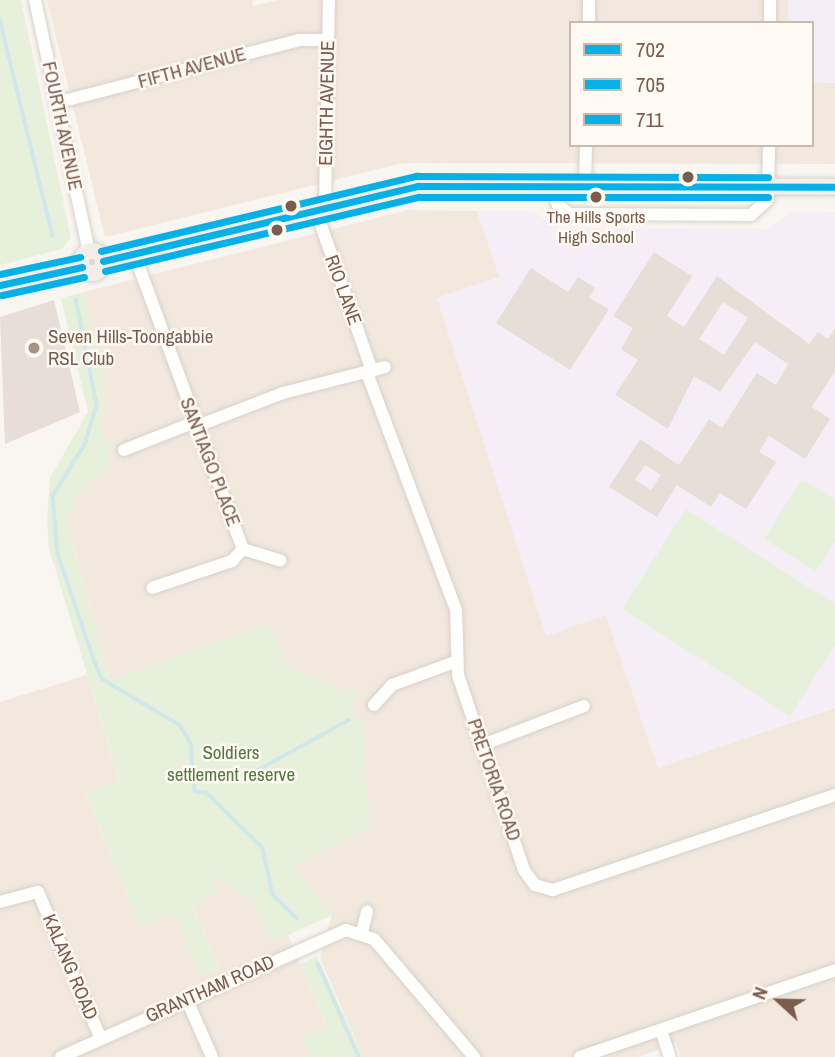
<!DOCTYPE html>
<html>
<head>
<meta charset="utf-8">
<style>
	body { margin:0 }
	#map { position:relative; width:835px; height:1057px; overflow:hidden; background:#f9f5f0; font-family:"Archivo Narrow",sans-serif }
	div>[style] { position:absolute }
	.residential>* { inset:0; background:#f2e8de }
	.education>* { inset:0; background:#f6eef6 }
	.green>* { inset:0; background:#e7f0db }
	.stream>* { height:3.5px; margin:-1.75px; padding:0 1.75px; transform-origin:1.75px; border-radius:1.75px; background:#d0e8ea }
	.building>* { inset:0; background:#e6ded7 }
	.roads { filter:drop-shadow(0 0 2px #d7d1cb) drop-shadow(0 0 2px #d7d1cb) }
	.minor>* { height:12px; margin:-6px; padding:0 6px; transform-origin:6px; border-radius:6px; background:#fefefd }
	.major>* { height:16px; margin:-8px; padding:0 8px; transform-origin:8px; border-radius:8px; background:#f3eee8 }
	.major>.ring { margin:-8px; padding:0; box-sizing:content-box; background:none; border:16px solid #f3eee8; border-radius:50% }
	.bus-1>* { height:7px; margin:-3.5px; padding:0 3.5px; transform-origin:3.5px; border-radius:3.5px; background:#06b1e7 }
	.bus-2>* { height:7px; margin:-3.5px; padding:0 3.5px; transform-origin:3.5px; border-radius:3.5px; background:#06b1e7 }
	.bus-3>* { height:7px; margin:-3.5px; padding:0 3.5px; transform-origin:3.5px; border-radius:3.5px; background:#06b1e7 }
	.dots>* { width:19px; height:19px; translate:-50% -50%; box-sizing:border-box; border:4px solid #fffaf3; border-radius:50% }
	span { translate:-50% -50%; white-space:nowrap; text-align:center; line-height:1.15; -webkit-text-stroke:5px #fffaf3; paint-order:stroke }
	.bus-label { font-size:17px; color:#7a5c4d }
	.street-label { font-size:19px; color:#7a5c4d }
	.poi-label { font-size:19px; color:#7a5c4d }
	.left { translate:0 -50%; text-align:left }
	.park-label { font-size:19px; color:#537a41 }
	.legend { position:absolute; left:569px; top:21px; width:245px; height:126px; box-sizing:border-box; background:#fffaf3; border:2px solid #cabbb1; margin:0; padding:9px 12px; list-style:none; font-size:21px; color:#7a5c4d }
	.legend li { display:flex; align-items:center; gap:14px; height:35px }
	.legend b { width:35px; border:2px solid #cabbb1 }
	.north { position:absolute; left:744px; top:966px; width:70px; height:70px; -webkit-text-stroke:5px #fffaf3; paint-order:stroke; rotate:292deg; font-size:19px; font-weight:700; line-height:28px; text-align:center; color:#7a5c4d }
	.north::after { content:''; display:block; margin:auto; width:24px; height:32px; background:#7a5c4d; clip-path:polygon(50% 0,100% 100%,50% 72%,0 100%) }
</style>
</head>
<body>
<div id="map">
	<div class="residential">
		<div style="clip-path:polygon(47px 0,252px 0,253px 6px,277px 0,788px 0,788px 23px,571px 23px,571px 145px,812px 145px,812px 82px,835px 83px,835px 164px,403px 163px,105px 237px)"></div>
		<div style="clip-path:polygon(408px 210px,477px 211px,500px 277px,437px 298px,547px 635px,606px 615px,658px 768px,835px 708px,835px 1057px,681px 1057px,676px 1042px,640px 1057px,363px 1057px,320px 958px,332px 915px,294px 865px,358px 723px,352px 708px,358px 695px,288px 667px,268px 624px,110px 681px,68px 524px,78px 490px,110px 465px,101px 432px,104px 377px,84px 292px)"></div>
		<div style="clip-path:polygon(87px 675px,119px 781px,85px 793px,140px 926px,174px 913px,201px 977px,220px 968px,192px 905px,209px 874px,251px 898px,273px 942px,288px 935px,326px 1027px,303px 1039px,311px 1057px,0 1057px,0 702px)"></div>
	</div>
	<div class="education">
		<div style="clip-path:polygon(788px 0,835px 0,835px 83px,812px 82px,812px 23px,788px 23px)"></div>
		<div style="clip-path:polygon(477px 211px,532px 211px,559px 228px,767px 229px,794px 211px,835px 212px,835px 708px,658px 768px,606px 615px,546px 636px,437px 298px,499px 277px)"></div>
	</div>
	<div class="green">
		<div style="clip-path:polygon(0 0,21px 0,71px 238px,62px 249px,0 265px)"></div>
		<div style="clip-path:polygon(84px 292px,104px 377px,101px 432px,109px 440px,110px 465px,78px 490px,68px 525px,110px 680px,269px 623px,288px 667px,359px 694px,352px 708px,363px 727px,370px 827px,294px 865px,332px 915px,273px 942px,251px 898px,210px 875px,218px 893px,192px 906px,220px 968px,201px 977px,174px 914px,140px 926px,85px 792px,119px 780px,49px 548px,47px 521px,50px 478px,88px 412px,61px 298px)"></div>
		<div style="clip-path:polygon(802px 479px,835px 500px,835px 541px,816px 571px,764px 539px)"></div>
		<div style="clip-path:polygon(686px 509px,835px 604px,835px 645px,790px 716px,622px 609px)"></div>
		<div style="clip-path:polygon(317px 956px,363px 1057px,311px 1057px,303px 1039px,326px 1026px,300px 964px)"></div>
	</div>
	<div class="stream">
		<div style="left:0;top:19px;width:223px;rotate:76.3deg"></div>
		<div style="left:76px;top:299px;width:108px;rotate:78.8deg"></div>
		<div style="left:97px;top:405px;width:42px;rotate:106.7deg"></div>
		<div style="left:85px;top:445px;width:60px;rotate:122.1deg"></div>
		<div style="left:53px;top:496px;width:58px;rotate:85.1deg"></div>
		<div style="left:58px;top:554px;width:114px;rotate:71.1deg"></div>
		<div style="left:95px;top:662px;width:18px;rotate:68deg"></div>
		<div style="left:102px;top:679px;width:91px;rotate:30.5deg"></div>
		<div style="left:180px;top:725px;width:21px;rotate:59deg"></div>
		<div style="left:191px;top:743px;width:48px;rotate:85.2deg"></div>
		<div style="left:195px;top:791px;width:12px;rotate:9deg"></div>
		<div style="left:207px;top:793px;width:78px;rotate:44.5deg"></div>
		<div style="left:263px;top:848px;width:48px;rotate:78deg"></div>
		<div style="left:273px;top:895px;width:33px;rotate:44deg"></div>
		<div style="left:249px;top:775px;width:114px;rotate:-28.8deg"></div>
		<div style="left:318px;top:964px;width:102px;rotate:66.2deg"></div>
	</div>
	<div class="building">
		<div style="clip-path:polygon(evenodd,654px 252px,692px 276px,667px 316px,684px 327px,717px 276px,809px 344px,818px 332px,828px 339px,835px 328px,835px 371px,812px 407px,830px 419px,805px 459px,769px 436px,759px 452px,776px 462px,746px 509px,720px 493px,711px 507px,677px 485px,657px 517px,609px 487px,640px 439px,679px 465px,709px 419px,722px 428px,757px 373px,776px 385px,788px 364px,755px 342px,720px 392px,694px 376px,668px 429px,615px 395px,638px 360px,621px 349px,633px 328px,613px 316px,654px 252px,723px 302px,748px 318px,724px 355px,699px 339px,723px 302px,654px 252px,645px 465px,661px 475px,651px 490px,635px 480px,645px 465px)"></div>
		<div style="clip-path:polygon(531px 268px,568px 292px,578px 277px,595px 288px,589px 298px,609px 309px,570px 370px,496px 323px)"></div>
		<div style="clip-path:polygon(54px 300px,80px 412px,5px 444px,0 317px)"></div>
	</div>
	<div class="roads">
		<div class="minor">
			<div style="left:35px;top:0;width:257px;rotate:77.9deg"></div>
			<div style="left:589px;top:23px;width:23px;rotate:-90deg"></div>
			<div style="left:770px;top:23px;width:23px;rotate:-90deg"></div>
			<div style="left:56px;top:103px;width:251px;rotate:-14.5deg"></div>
			<div style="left:299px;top:40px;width:29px"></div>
			<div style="left:552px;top:187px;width:19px;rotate:72deg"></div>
			<div style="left:558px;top:205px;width:15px;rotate:37deg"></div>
			<div style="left:570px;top:214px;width:181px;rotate:0.3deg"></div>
			<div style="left:751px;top:215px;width:23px;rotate:-43deg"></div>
			<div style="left:768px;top:199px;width:54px;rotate:-88.9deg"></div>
			<div style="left:585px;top:188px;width:43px;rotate:-88.7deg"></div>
			<div style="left:325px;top:205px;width:205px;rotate:-88.9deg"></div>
			<div style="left:315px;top:208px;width:173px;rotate:70.7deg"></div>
			<div style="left:135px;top:256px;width:312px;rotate:69.8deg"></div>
			<div style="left:243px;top:549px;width:16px;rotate:133deg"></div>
			<div style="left:232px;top:561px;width:84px;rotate:161.4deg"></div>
			<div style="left:367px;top:373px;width:253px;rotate:69.4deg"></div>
			<div style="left:456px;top:610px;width:65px;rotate:88.2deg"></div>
			<div style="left:458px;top:675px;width:206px;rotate:71.3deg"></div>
			<div style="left:524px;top:870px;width:19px;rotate:54deg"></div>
			<div style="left:535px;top:885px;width:19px;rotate:16deg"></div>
			<div style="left:553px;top:890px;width:298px;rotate:-18.6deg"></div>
			<div style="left:197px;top:426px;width:92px;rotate:-21deg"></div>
			<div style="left:283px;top:393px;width:105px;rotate:-14.3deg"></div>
			<div style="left:124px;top:450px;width:76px;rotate:-21.5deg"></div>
			<div style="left:243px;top:549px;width:39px;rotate:17deg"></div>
			<div style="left:374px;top:705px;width:27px;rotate:-48deg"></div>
			<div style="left:392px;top:685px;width:67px;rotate:-20.1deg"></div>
			<div style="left:482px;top:745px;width:109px;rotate:-20.9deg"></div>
			<div style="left:0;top:902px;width:39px;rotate:-15deg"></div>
			<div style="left:38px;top:892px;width:160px;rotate:66.8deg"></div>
			<div style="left:362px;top:932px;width:21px;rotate:-76deg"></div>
			<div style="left:187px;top:1000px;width:62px;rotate:66.3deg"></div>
			<div style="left:661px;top:1030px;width:28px;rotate:72deg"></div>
			<div style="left:61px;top:1057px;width:312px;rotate:-24deg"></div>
			<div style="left:346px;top:930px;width:29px;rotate:18deg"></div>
			<div style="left:374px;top:939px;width:155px;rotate:49.7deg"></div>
			<div style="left:580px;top:1057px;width:269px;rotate:-18.8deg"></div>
		</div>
		<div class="major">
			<div class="ring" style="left:81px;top:251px;width:6px;height:6px"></div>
			<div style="left:103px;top:261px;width:324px;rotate:-13.4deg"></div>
			<div style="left:418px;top:186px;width:417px;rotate:0.1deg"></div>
			<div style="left:0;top:285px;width:84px;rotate:-12.4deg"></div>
		</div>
	</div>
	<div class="bus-1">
		<div style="left:103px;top:261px;width:324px;rotate:-13.4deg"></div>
		<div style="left:418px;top:186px;width:417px;rotate:0.1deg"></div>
		<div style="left:0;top:285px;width:84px;rotate:-12.4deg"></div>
	</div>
	<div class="bus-2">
		<div style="left:105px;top:271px;width:323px;rotate:-13.3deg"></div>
		<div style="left:419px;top:197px;width:349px"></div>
		<div style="left:2px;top:295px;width:84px;rotate:-12.4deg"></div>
	</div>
	<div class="bus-3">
		<div style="left:101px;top:251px;width:325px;rotate:-13.4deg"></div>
		<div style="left:417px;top:176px;width:351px;rotate:0.2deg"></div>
		<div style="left:0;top:274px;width:82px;rotate:-12deg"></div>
	</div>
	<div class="dots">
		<div style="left:688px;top:177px;background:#7a5c4d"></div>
		<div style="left:596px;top:197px;background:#7a5c4d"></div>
		<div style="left:291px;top:206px;background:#7a5c4d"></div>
		<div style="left:277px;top:230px;background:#7a5c4d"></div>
		<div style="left:34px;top:348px;background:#a69286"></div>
	</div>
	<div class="bus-label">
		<span style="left:596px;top:227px">The Hills Sports<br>High School</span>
	</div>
	<div class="street-label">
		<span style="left:192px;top:68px;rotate:-15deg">FIFTH AVENUE</span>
		<span style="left:327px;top:103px;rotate:-89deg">EIGHTH AVENUE</span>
		<span style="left:62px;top:126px;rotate:78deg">FOURTH AVENUE</span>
		<span style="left:343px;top:290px;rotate:70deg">RIO LANE</span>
		<span style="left:210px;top:462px;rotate:69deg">SANTIAGO PLACE</span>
		<span style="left:494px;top:780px;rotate:71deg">PRETORIA ROAD</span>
		<span style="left:70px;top:967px;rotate:67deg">KALANG ROAD</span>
		<span style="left:210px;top:989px;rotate:-24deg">GRANTHAM ROAD</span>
	</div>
	<div class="poi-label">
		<span class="left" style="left:48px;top:348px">Seven Hills-Toongabbie<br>RSL Club</span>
	</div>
	<div class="park-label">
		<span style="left:231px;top:764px">Soldiers<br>settlement reserve</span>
	</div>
	<ul class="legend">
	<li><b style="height:9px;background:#06b1e7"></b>702</li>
	<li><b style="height:9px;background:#06b1e7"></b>705</li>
	<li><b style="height:9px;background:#06b1e7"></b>711</li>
	</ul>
	<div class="north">N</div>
</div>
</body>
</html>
